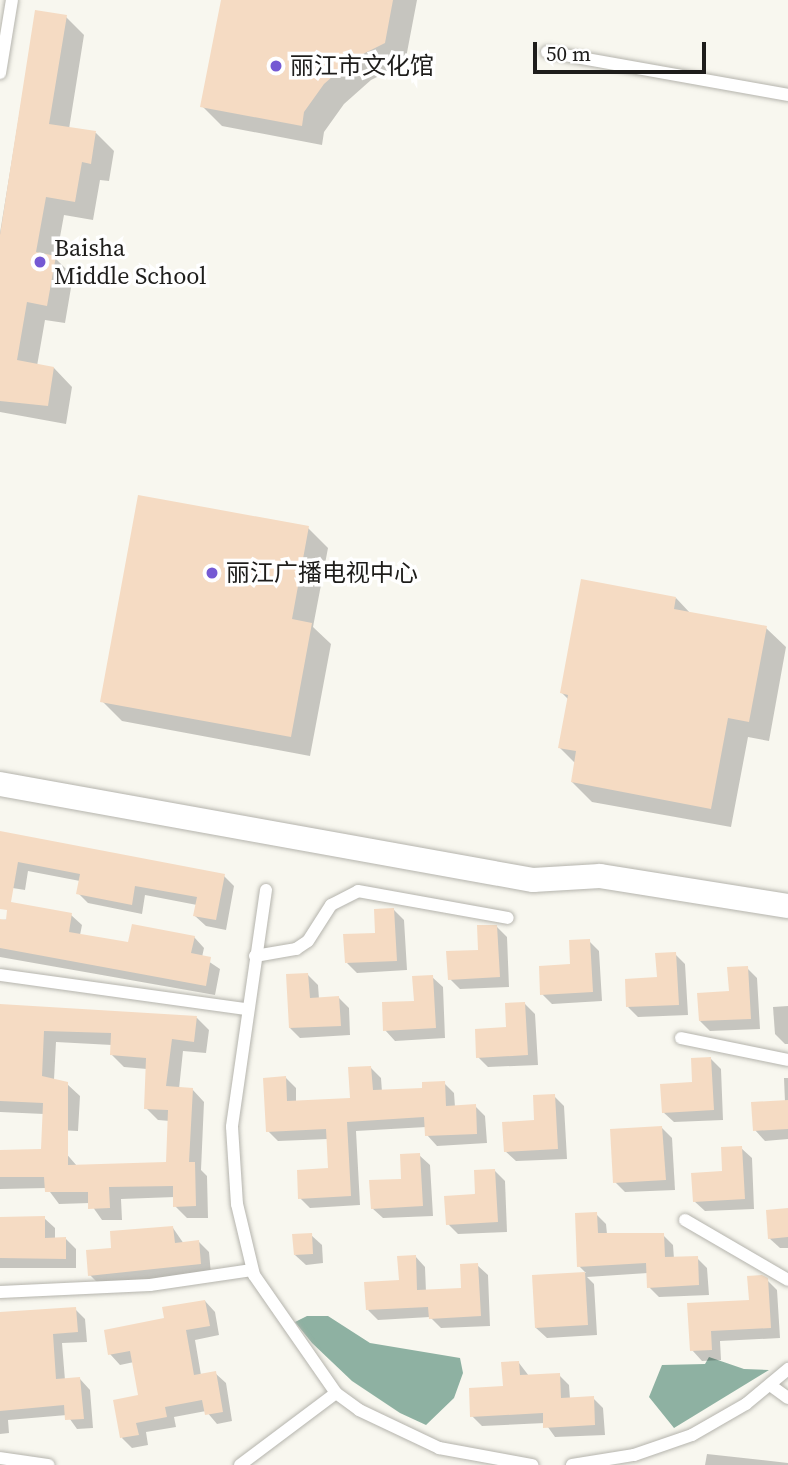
<!DOCTYPE html>
<html>
<head>
<meta charset="utf-8">
<style>
	body { margin:0 }
	#map { position:relative; width:788px; height:1465px; overflow:hidden; background:#f8f7ef; font-family:"Source Serif 4","Noto Sans SC",serif }
	div>[style] { position:absolute }
	.water>* { inset:0; background:#8eb1a2 }
	.shadow>* { inset:0; background:#0003 }
	.building>* { inset:0; background:#f5dbc3 }
	.roads { filter:drop-shadow(0 0 2px #b5b4ad) drop-shadow(0 0 2px #b5b4ad) }
	.lane>* { height:12px; margin:-6px; padding:0 6px; transform-origin:6px; border-radius:6px; background:#fff }
	.street>* { height:24px; margin:-12px; padding:0 12px; transform-origin:12px; border-radius:12px; background:#fff }
	.dots>* { width:19px; height:19px; translate:-50% -50%; box-sizing:border-box; border:4px solid #fff; border-radius:50% }
	span { translate:-50% -50%; white-space:nowrap; text-align:center; line-height:1.15; -webkit-text-stroke:7px #fff; paint-order:stroke }
	.poi-label { font-size:24px; color:#1e1d1b }
	.left { translate:0 -50%; text-align:left }
	.scale { position:absolute; left:533px; top:42px; width:173px; height:32px; box-sizing:border-box; border:4px solid #1e1d1b; border-top:0; padding-left:9px; font-size:21px; line-height:24px; white-space:nowrap; color:#1e1d1b; -webkit-text-stroke:5px #fff; paint-order:stroke }
</style>
</head>
<body>
<div id="map">
	<div class="water">
		<div style="clip-path:polygon(307px 1316px,328px 1316px,370px 1343px,460px 1358px,463px 1373px,454px 1398px,426px 1425px,400px 1413px,352px 1381px,312px 1343px,295px 1322px)"></div>
		<div style="clip-path:polygon(709px 1357px,744px 1369px,769px 1370px,674px 1428px,649px 1397px,662px 1365px,705px 1364px)"></div>
	</div>
	<div class="shadow">
		<div style="clip-path:polygon(222px 0,417px 0,405px 63px,371px 80px,344px 104px,324px 132px,322px 145px,222px 126px,202px 106px)"></div>
		<div style="clip-path:polygon(36px 12px,66px 17px,84px 35px,69px 129px,96px 133px,114px 151px,109px 181px,100px 180px,93px 220px,64px 215px,56px 259px,73px 276px,65px 323px,45px 320px,37px 366px,54px 368px,72px 387px,66px 424px,0 412px,0 233px)"></div>
		<div style="clip-path:polygon(308px 528px,328px 548px,313px 627px,331px 644px,310px 756px,122px 721px,102px 701px)"></div>
		<div style="clip-path:polygon(676px 598px,691px 614px,766px 628px,786px 647px,769px 741px,748px 737px,731px 827px,592px 802px,572px 782px,576px 764px,560px 748px,569px 700px,562px 693px)"></div>
		<div style="clip-path:polygon(0 835px,224px 876px,234px 886px,226px 930px,206px 926px,195px 916px,197px 905px,145px 895px,142px 914px,88px 903px,78px 893px,80px 881px,28px 871px,25px 890px,0 886px)"></div>
		<div style="clip-path:polygon(394px 910px,404px 920px,407px 970px,357px 973px,347px 963px,377px 934px)"></div>
		<div style="clip-path:polygon(71px 915px,82px 925px,80px 935px,130px 944px,194px 937px,204px 948px,202px 957px,220px 969px,215px 995px,0 957px,0 920px)"></div>
		<div style="clip-path:polygon(497px 927px,507px 937px,509px 987px,460px 989px,450px 979px,480px 951px)"></div>
		<div style="clip-path:polygon(589px 941px,599px 951px,602px 1001px,552px 1004px,542px 994px,572px 966px)"></div>
		<div style="clip-path:polygon(675px 954px,685px 964px,688px 1015px,638px 1017px,628px 1007px,658px 979px)"></div>
		<div style="clip-path:polygon(747px 968px,757px 978px,760px 1029px,710px 1031px,700px 1021px,730px 993px)"></div>
		<div style="clip-path:polygon(308px 975px,318px 985px,319px 999px,339px 998px,349px 1008px,350px 1035px,300px 1038px,290px 1028px)"></div>
		<div style="clip-path:polygon(432px 977px,443px 987px,445px 1038px,395px 1041px,385px 1030px,415px 1002px)"></div>
		<div style="clip-path:polygon(525px 1004px,535px 1014px,538px 1065px,488px 1067px,478px 1057px,508px 1029px)"></div>
		<div style="clip-path:polygon(788px 1006px,788px 1044px,785px 1044px,775px 1034px,773px 1007px)"></div>
		<div style="clip-path:polygon(0 1007px,197px 1018px,209px 1030px,206px 1053px,183px 1051px,179px 1089px,192px 1089px,204px 1102px,201px 1170px,207px 1176px,208px 1218px,187px 1218px,175px 1206px,175px 1197px,121px 1199px,122px 1220px,102px 1220px,90px 1203px,59px 1204px,47px 1188px,0 1189px,0 1152px,64px 1151px,77px 1166px,168px 1164px,170px 1121px,158px 1120px,146px 1108px,147px 1069px,124px 1067px,112px 1055px,112px 1045px,56px 1042px,54px 1080px,67px 1084px,80px 1096px,78px 1131px,57px 1130px,44px 1114px,0 1112px)"></div>
		<div style="clip-path:polygon(711px 1059px,721px 1069px,723px 1120px,674px 1122px,663px 1112px,694px 1084px)"></div>
		<div style="clip-path:polygon(371px 1068px,381px 1078px,382px 1092px,424px 1090px,444px 1083px,454px 1093px,455px 1107px,475px 1106px,485px 1116px,487px 1143px,437px 1146px,427px 1135px,426px 1127px,356px 1131px,360px 1205px,310px 1208px,300px 1198px,330px 1170px,328px 1139px,278px 1141px,268px 1131px,286px 1078px,296px 1088px,296px 1102px,352px 1100px)"></div>
		<div style="clip-path:polygon(784px 1078px,788px 1078px,788px 1139px,765px 1141px,755px 1130px,785px 1102px)"></div>
		<div style="clip-path:polygon(554px 1096px,564px 1106px,567px 1159px,516px 1161px,505px 1151px,536px 1122px)"></div>
		<div style="clip-path:polygon(662px 1128px,672px 1138px,675px 1190px,625px 1192px,615px 1182px)"></div>
		<div style="clip-path:polygon(741px 1148px,752px 1158px,754px 1209px,705px 1211px,694px 1201px,724px 1173px)"></div>
		<div style="clip-path:polygon(419px 1155px,430px 1165px,433px 1216px,383px 1218px,372px 1208px,403px 1180px)"></div>
		<div style="clip-path:polygon(495px 1171px,505px 1181px,507px 1232px,458px 1234px,448px 1224px)"></div>
		<div style="clip-path:polygon(788px 1210px,788px 1248px,780px 1248px,769px 1238px)"></div>
		<div style="clip-path:polygon(596px 1214px,606px 1224px,607px 1234px,663px 1235px,673px 1245px,674px 1259px,697px 1258px,707px 1268px,709px 1295px,659px 1297px,649px 1287px,648px 1273px,587px 1277px,594px 1284px,597px 1335px,547px 1338px,536px 1328px,534px 1276px,586px 1273px,579px 1266px)"></div>
		<div style="clip-path:polygon(0 1218px,44px 1218px,55px 1228px,55px 1239px,66px 1239px,76px 1249px,76px 1268px,0 1268px)"></div>
		<div style="clip-path:polygon(173px 1228px,184px 1244px,199px 1242px,209px 1252px,211px 1274px,100px 1285px,90px 1275px)"></div>
		<div style="clip-path:polygon(311px 1235px,322px 1245px,323px 1263px,306px 1265px,295px 1255px)"></div>
		<div style="clip-path:polygon(415px 1256px,425px 1267px,426px 1292px,463px 1290px,477px 1265px,488px 1275px,490px 1326px,441px 1328px,430px 1317px,378px 1320px,368px 1310px,401px 1282px)"></div>
		<div style="clip-path:polygon(767px 1280px,777px 1290px,780px 1338px,720px 1341px,721px 1360px,702px 1361px,692px 1350px,689px 1305px,750px 1302px)"></div>
		<div style="clip-path:polygon(205px 1301px,215px 1312px,219px 1335px,195px 1340px,201px 1375px,215px 1373px,226px 1383px,232px 1421px,217px 1424px,206px 1411px,174px 1417px,176px 1427px,146px 1432px,148px 1445px,132px 1448px,122px 1438px,140px 1397px,134px 1362px,120px 1365px,110px 1354px)"></div>
		<div style="clip-path:polygon(75px 1309px,85px 1319px,87px 1342px,62px 1343px,65px 1380px,80px 1379px,90px 1390px,93px 1428px,77px 1429px,67px 1415px,8px 1420px,9px 1433px,0 1434px,0 1313px)"></div>
		<div style="clip-path:polygon(519px 1363px,529px 1376px,559px 1375px,569px 1385px,570px 1399px,593px 1398px,603px 1408px,605px 1435px,555px 1437px,545px 1423px,482px 1426px,472px 1416px,504px 1388px)"></div>
		<div style="clip-path:polygon(707px 1454px,788px 1463px,788px 1465px,705px 1465px)"></div>
	</div>
	<div class="building">
		<div style="clip-path:polygon(221px 0,393px 0,385px 43px,351px 60px,324px 84px,304px 112px,302px 126px,200px 107px)"></div>
		<div style="clip-path:polygon(35px 10px,67px 15px,49px 124px,96px 131px,91px 164px,82px 162px,75px 202px,46px 197px,36px 252px,56px 256px,47px 306px,27px 302px,17px 360px,54px 367px,48px 406px,0 401px,0 235px)"></div>
		<div style="clip-path:polygon(138px 495px,309px 526px,292px 619px,312px 623px,291px 737px,100px 702px)"></div>
		<div style="clip-path:polygon(581px 579px,676px 597px,674px 609px,767px 626px,749px 722px,728px 718px,711px 809px,571px 782px,576px 751px,558px 748px,568px 695px,560px 693px)"></div>
		<div style="clip-path:polygon(0 831px,225px 874px,216px 920px,193px 916px,197px 897px,135px 886px,132px 905px,76px 894px,80px 874px,18px 862px,11px 902px,72px 913px,69px 932px,128px 942px,132px 924px,195px 936px,191px 953px,211px 957px,206px 986px,0 948px,0 919px,6px 920px,7px 910px,0 909px)"></div>
		<div style="clip-path:polygon(394px 908px,397px 961px,345px 963px,343px 934px,375px 933px,374px 909px)"></div>
		<div style="clip-path:polygon(477px 925px,497px 925px,500px 977px,448px 980px,446px 951px,478px 950px)"></div>
		<div style="clip-path:polygon(590px 939px,593px 992px,540px 995px,539px 966px,570px 964px,569px 940px)"></div>
		<div style="clip-path:polygon(676px 952px,679px 1005px,626px 1007px,625px 979px,657px 977px,655px 953px)"></div>
		<div style="clip-path:polygon(748px 966px,751px 1019px,699px 1021px,697px 993px,729px 991px,727px 967px)"></div>
		<div style="clip-path:polygon(308px 973px,310px 998px,339px 996px,341px 1026px,289px 1028px,286px 974px)"></div>
		<div style="clip-path:polygon(433px 975px,436px 1028px,383px 1031px,382px 1002px,414px 1001px,412px 976px)"></div>
		<div style="clip-path:polygon(525px 1002px,528px 1055px,476px 1058px,475px 1029px,506px 1027px,505px 1003px)"></div>
		<div style="clip-path:polygon(evenodd,0 1004px,197px 1016px,194px 1042px,172px 1039px,166px 1086px,193px 1088px,189px 1162px,195px 1162px,196px 1206px,173px 1207px,173px 1186px,109px 1187px,110px 1208px,88px 1209px,88px 1192px,45px 1192px,44px 1177px,0 1177px,0 1150px,41px 1149px,43px 1103px,0 1101px,0 1004px,44px 1031px,111px 1033px,110px 1055px,146px 1058px,144px 1109px,168px 1110px,166px 1162px,68px 1165px,68px 1082px,42px 1076px,44px 1031px)"></div>
		<div style="clip-path:polygon(711px 1057px,714px 1110px,662px 1113px,660px 1084px,692px 1082px,691px 1058px)"></div>
		<div style="clip-path:polygon(371px 1066px,373px 1090px,422px 1088px,422px 1082px,445px 1081px,446px 1106px,476px 1104px,477px 1134px,425px 1136px,424px 1117px,347px 1122px,351px 1196px,298px 1199px,297px 1170px,328px 1168px,326px 1129px,266px 1132px,263px 1078px,286px 1076px,287px 1101px,350px 1098px,348px 1067px)"></div>
		<div style="clip-path:polygon(555px 1094px,558px 1149px,504px 1152px,502px 1122px,534px 1120px,533px 1095px)"></div>
		<div style="clip-path:polygon(788px 1100px,788px 1129px,753px 1131px,751px 1102px)"></div>
		<div style="clip-path:polygon(662px 1126px,666px 1180px,613px 1183px,610px 1129px)"></div>
		<div style="clip-path:polygon(742px 1146px,745px 1199px,693px 1202px,691px 1173px,722px 1171px,721px 1147px)"></div>
		<div style="clip-path:polygon(420px 1153px,423px 1206px,371px 1209px,369px 1180px,401px 1179px,400px 1154px)"></div>
		<div style="clip-path:polygon(495px 1169px,498px 1222px,446px 1225px,444px 1196px,475px 1194px,474px 1170px)"></div>
		<div style="clip-path:polygon(788px 1208px,788px 1237px,768px 1239px,766px 1210px)"></div>
		<div style="clip-path:polygon(597px 1212px,598px 1233px,664px 1233px,665px 1257px,698px 1256px,699px 1285px,647px 1288px,646px 1263px,577px 1267px,575px 1213px)"></div>
		<div style="clip-path:polygon(45px 1216px,45px 1238px,66px 1237px,66px 1259px,0 1258px,0 1217px)"></div>
		<div style="clip-path:polygon(173px 1226px,175px 1243px,199px 1240px,201px 1264px,88px 1276px,86px 1250px,111px 1248px,110px 1231px)"></div>
		<div style="clip-path:polygon(312px 1233px,313px 1254px,294px 1255px,292px 1234px)"></div>
		<div style="clip-path:polygon(416px 1255px,417px 1290px,461px 1288px,460px 1264px,478px 1263px,481px 1316px,429px 1319px,428px 1307px,366px 1310px,364px 1282px,399px 1280px,397px 1256px)"></div>
		<div style="clip-path:polygon(585px 1272px,588px 1325px,535px 1328px,532px 1275px)"></div>
		<div style="clip-path:polygon(762px 1275px,768px 1278px,771px 1328px,711px 1331px,712px 1350px,690px 1351px,687px 1303px,749px 1300px,747px 1276px)"></div>
		<div style="clip-path:polygon(205px 1300px,210px 1326px,186px 1330px,194px 1375px,216px 1371px,223px 1412px,205px 1415px,202px 1400px,165px 1407px,167px 1417px,136px 1423px,139px 1435px,120px 1438px,113px 1400px,138px 1395px,130px 1351px,108px 1355px,104px 1330px,164px 1318px,162px 1307px)"></div>
		<div style="clip-path:polygon(76px 1307px,78px 1332px,53px 1334px,56px 1379px,80px 1377px,84px 1419px,65px 1420px,64px 1405px,0 1411px,0 1312px)"></div>
		<div style="clip-path:polygon(519px 1361px,520px 1375px,560px 1373px,561px 1398px,594px 1396px,595px 1425px,543px 1428px,543px 1413px,470px 1417px,469px 1388px,503px 1386px,501px 1362px)"></div>
	</div>
	<div class="roads">
		<div class="lane">
			<div style="left:547px;top:52px;width:245px;rotate:10.1deg"></div>
			<div style="left:0;top:73px;width:74px;rotate:-80.7deg"></div>
			<div style="left:266px;top:890px;width:239px;rotate:98.2deg"></div>
			<div style="left:232px;top:1127px;width:77px;rotate:86.3deg"></div>
			<div style="left:237px;top:1204px;width:73px;rotate:76.5deg"></div>
			<div style="left:254px;top:1275px;width:144px;rotate:55.2deg"></div>
			<div style="left:336px;top:1393px;width:29px;rotate:36deg"></div>
			<div style="left:359px;top:1410px;width:89px;rotate:25.4deg"></div>
			<div style="left:439px;top:1448px;width:95px;rotate:10.4deg"></div>
			<div style="left:255px;top:956px;width:42px;rotate:-9.7deg"></div>
			<div style="left:296px;top:949px;width:14px;rotate:-34deg"></div>
			<div style="left:308px;top:941px;width:43px;rotate:-57.4deg"></div>
			<div style="left:331px;top:905px;width:30px;rotate:-27deg"></div>
			<div style="left:358px;top:891px;width:152px;rotate:10.2deg"></div>
			<div style="left:0;top:975px;width:248px;rotate:7.9deg"></div>
			<div style="left:681px;top:1038px;width:109px;rotate:11.6deg"></div>
			<div style="left:685px;top:1220px;width:119px;rotate:30.2deg"></div>
			<div style="left:0;top:1292px;width:150px;rotate:-2.7deg"></div>
			<div style="left:150px;top:1285px;width:103px;rotate:-8.4deg"></div>
			<div style="left:770px;top:1385px;width:22px;rotate:36deg"></div>
			<div style="left:0;top:1458px;width:49px;rotate:8.3deg"></div>
			<div style="left:240px;top:1465px;width:120px;rotate:-36.9deg"></div>
			<div style="left:572px;top:1465px;width:63px;rotate:-9.2deg"></div>
			<div style="left:634px;top:1455px;width:61px;rotate:-19deg"></div>
			<div style="left:692px;top:1435px;width:62px;rotate:-29.9deg"></div>
			<div style="left:746px;top:1404px;width:55px;rotate:-39.8deg"></div>
		</div>
		<div class="street">
			<div style="left:0;top:784px;width:542px;rotate:10.21deg"></div>
			<div style="left:533px;top:880px;width:67px;rotate:-3.4deg"></div>
			<div style="left:600px;top:876px;width:190px;rotate:9.1deg"></div>
		</div>
	</div>
	<div class="dots">
		<div style="left:276px;top:66px;background:#7559d3"></div>
		<div style="left:40px;top:262px;background:#7559d3"></div>
		<div style="left:212px;top:573px;background:#7559d3"></div>
	</div>
	<div class="poi-label">
		<span class="left" style="left:290px;top:66px">丽江市文化馆</span>
		<span class="left" style="left:54px;top:262px">Baisha<br>Middle School</span>
		<span class="left" style="left:226px;top:573px">丽江广播电视中心</span>
	</div>
	<div class="scale">50 m</div>
</div>
</body>
</html>
